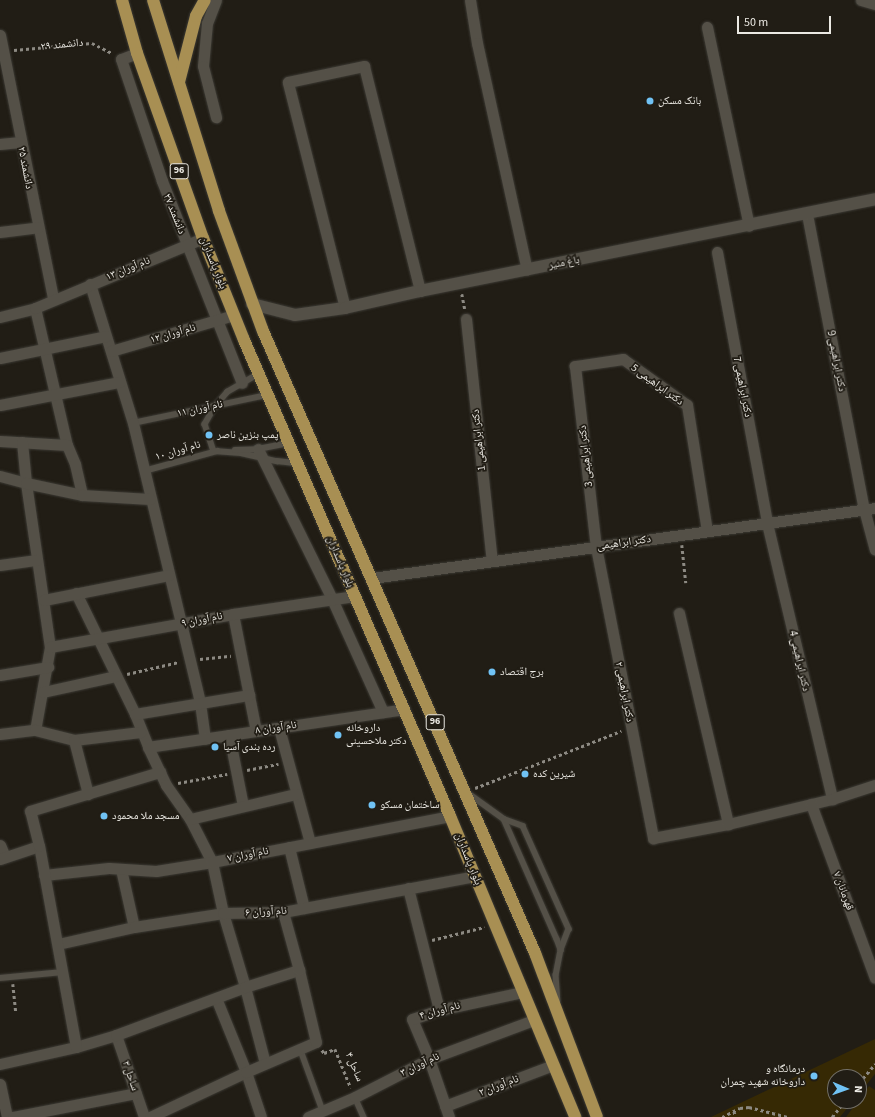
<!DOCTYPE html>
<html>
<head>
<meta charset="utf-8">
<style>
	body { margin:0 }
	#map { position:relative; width:875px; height:1117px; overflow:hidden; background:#211d15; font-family:"Source Sans 3","Noto Naskh Arabic",sans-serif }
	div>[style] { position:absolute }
	.green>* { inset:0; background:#362904 }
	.path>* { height:2.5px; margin-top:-1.25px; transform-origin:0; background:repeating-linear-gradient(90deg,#8d8a83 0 3px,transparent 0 6px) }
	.roads { filter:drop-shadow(0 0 1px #3c3a34) drop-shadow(0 0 1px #3c3a34) }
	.service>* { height:5.5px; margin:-2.75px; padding:0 2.75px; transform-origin:2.75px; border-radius:2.75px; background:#545047 }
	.minor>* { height:11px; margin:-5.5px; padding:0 5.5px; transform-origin:5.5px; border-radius:5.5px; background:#545047 }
	.tertiary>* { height:12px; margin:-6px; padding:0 6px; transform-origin:6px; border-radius:6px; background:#545047 }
	.trunk>* { height:12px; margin:-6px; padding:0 6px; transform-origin:6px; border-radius:6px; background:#a88f53 }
	.dots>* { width:11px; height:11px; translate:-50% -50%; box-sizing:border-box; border:2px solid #211d15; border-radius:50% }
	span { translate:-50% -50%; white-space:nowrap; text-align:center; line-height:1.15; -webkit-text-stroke:3.5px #211d15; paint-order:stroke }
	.shield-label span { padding:1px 3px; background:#211d15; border:1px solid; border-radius:3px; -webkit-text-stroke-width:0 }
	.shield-label { font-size:10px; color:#ebe9e3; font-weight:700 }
	.street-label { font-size:11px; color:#ebe9e3 }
	.poi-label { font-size:11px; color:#ebe9e3 }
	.left { translate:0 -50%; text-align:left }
	.right { translate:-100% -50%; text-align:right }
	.north { position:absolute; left:827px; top:1069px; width:40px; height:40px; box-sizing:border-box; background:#211d15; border:1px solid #726f67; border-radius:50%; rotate:92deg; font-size:11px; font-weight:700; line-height:16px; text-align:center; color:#ebe9e3 }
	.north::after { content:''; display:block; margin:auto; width:14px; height:18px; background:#70c2f4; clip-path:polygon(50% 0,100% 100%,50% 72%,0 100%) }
	.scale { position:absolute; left:737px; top:16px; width:94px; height:18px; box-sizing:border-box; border:2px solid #ebe9e3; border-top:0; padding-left:5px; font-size:12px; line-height:14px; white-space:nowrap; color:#ebe9e3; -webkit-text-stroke:3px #211d15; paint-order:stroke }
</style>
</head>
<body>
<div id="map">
	<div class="green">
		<div style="clip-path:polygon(875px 1039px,875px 1074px,859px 1094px,859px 1077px,835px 1077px,835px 1101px,853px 1101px,840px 1117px,711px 1117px)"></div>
		<div style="clip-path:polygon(869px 1086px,875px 1090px,875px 1117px,846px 1117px)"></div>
	</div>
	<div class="path">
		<div style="left:14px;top:50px;width:78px;rotate:-5.1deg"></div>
		<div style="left:92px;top:43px;width:22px;rotate:27deg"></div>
		<div style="left:462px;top:294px;width:15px;rotate:79deg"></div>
		<div style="left:682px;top:545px;width:38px;rotate:84deg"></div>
		<div style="left:200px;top:659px;width:31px;rotate:-6deg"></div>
		<div style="left:127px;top:674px;width:53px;rotate:-13deg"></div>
		<div style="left:247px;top:770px;width:32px;rotate:-11deg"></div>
		<div style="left:178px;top:783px;width:50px;rotate:-10.4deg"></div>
		<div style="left:475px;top:788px;width:157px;rotate:-21.3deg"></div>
		<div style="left:432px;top:940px;width:54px;rotate:-14deg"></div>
		<div style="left:13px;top:984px;width:27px;rotate:84deg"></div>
		<div style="left:322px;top:1050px;width:4px;rotate:56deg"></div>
		<div style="left:324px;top:1053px;width:12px;rotate:-20deg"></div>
		<div style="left:335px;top:1049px;width:42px;rotate:67.7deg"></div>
		<div style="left:859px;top:1083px;width:25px;rotate:-50deg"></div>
		<div style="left:734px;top:1111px;width:6px;rotate:72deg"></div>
		<div style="left:722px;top:1117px;width:20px;rotate:-27deg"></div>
		<div style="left:740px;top:1108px;width:9px;rotate:-6deg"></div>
		<div style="left:749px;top:1107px;width:40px;rotate:14.4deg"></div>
		<div style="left:832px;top:1117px;width:21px;rotate:-51deg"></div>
	</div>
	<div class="roads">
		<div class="service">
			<div style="left:259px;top:374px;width:36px;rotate:150deg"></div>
			<div style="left:228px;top:392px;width:20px;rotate:131deg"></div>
			<div style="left:215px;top:407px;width:20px;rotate:120deg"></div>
			<div style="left:205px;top:424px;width:28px;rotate:72deg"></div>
			<div style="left:214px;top:451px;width:27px;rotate:4deg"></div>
			<div style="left:241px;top:453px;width:37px;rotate:13deg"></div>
			<div style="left:277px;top:461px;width:20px;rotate:6deg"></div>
			<div style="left:133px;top:423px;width:137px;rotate:-11.8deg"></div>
			<div style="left:235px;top:450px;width:23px;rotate:-2deg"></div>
			<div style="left:258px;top:449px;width:31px;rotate:-11deg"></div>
			<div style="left:144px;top:471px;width:76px;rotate:-15.3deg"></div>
			<div style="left:468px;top:793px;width:44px;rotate:35.8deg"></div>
			<div style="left:504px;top:819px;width:131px;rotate:66.2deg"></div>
			<div style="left:557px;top:939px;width:12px;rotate:70deg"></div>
			<div style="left:561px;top:950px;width:25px;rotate:101deg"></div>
			<div style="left:556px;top:975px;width:26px;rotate:86deg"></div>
			<div style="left:504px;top:819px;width:20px;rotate:20deg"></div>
			<div style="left:523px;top:826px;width:113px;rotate:65.9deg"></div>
			<div style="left:569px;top:929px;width:22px;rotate:111deg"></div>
			<div style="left:0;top:978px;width:63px;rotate:-5.4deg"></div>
			<div style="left:300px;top:1048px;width:67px;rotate:69.9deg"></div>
			<div style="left:355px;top:1097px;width:22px;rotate:66deg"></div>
		</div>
		<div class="minor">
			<div style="left:216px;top:0;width:25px;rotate:111deg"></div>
			<div style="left:207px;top:23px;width:43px;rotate:95.3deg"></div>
			<div style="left:203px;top:66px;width:53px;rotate:75.7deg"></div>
			<div style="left:470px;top:0;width:44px;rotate:80.8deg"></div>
			<div style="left:477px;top:43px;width:232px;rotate:77.6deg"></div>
			<div style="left:861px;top:0;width:15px;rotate:16deg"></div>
			<div style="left:707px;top:27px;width:203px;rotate:78.1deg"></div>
			<div style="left:0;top:35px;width:269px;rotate:78.6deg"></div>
			<div style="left:137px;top:53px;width:17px;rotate:159deg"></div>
			<div style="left:121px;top:59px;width:129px;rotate:71.4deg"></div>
			<div style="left:162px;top:181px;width:217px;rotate:68.4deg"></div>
			<div style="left:0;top:144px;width:20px;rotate:-6deg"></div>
			<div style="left:807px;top:214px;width:300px;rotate:79.1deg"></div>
			<div style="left:864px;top:509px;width:42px;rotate:75deg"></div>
			<div style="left:0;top:232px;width:38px;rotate:-7deg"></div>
			<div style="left:717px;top:252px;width:276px;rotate:79.5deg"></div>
			<div style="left:767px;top:523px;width:284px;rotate:76.7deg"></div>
			<div style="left:90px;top:284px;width:145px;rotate:72.8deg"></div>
			<div style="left:133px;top:423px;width:288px;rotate:76.5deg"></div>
			<div style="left:200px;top:703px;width:36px;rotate:82deg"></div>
			<div style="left:35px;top:308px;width:141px;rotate:76.9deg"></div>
			<div style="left:67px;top:445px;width:21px;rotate:67deg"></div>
			<div style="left:75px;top:464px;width:32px;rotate:77deg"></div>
			<div style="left:345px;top:308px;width:233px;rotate:-104.2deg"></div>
			<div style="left:288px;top:82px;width:78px;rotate:-11.9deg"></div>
			<div style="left:364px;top:66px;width:232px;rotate:76deg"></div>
			<div style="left:0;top:317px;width:36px;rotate:-14deg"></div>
			<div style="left:35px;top:308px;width:182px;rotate:-22.6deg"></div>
			<div style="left:466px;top:319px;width:243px;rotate:83.9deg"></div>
			<div style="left:111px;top:351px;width:128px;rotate:-16.3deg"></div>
			<div style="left:0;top:358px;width:108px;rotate:-11.7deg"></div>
			<div style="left:0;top:405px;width:122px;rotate:-10.9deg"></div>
			<div style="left:0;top:441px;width:67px;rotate:3.4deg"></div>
			<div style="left:22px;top:442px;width:41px;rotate:84.4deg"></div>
			<div style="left:26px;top:483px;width:166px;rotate:81.7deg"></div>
			<div style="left:50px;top:647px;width:84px;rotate:100.2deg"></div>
			<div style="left:258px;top:449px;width:167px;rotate:63.7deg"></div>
			<div style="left:332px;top:599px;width:124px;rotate:65.7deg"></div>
			<div style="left:0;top:476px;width:27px;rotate:15deg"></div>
			<div style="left:26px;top:483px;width:57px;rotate:12.1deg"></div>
			<div style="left:82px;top:495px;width:68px;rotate:3.4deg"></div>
			<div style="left:707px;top:531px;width:128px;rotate:-99deg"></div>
			<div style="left:687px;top:405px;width:79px;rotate:-144.3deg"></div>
			<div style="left:623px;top:359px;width:49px;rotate:171.7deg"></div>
			<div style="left:575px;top:366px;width:182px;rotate:83.4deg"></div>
			<div style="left:596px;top:547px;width:297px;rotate:78.9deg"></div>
			<div style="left:653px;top:838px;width:76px;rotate:-10.6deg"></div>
			<div style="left:728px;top:824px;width:107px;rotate:-13.5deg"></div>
			<div style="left:832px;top:799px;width:45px;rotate:-18deg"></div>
			<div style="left:0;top:565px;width:37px;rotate:-8deg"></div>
			<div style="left:372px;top:578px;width:508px;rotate:-7.92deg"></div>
			<div style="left:76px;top:593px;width:135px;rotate:64deg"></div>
			<div style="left:135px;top:714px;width:35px;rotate:68deg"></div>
			<div style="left:148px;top:747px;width:42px;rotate:64.7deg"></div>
			<div style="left:166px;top:785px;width:42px;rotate:54.8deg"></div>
			<div style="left:190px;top:819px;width:48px;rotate:62.9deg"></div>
			<div style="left:212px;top:862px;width:52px;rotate:77.8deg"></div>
			<div style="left:223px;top:913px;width:77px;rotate:73.4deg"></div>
			<div style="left:245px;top:987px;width:79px;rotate:75.3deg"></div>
			<div style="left:44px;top:600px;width:127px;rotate:-11.3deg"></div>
			<div style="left:679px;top:613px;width:217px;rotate:76.9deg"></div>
			<div style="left:233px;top:614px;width:119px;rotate:78.9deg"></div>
			<div style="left:50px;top:647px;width:186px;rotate:-10.2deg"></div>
			<div style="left:233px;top:614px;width:123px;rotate:-8.4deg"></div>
			<div style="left:0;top:675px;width:49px;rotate:-9.5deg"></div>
			<div style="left:43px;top:692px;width:75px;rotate:-12.4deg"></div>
			<div style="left:135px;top:714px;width:116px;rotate:-9.5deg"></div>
			<div style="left:279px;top:728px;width:119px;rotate:74.9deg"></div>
			<div style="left:0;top:734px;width:35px;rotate:-7deg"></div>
			<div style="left:35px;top:730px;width:40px;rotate:14.4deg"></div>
			<div style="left:74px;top:740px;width:67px;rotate:-6.8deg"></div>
			<div style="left:229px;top:735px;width:72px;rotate:78.8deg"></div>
			<div style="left:74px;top:740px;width:56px;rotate:75.5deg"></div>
			<div style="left:148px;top:747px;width:259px;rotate:-8.4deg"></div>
			<div style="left:811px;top:804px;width:185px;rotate:69.8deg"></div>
			<div style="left:190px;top:819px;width:109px;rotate:-13.3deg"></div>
			<div style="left:0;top:845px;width:13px;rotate:67deg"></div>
			<div style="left:289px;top:847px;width:63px;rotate:76.2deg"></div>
			<div style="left:0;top:859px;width:41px;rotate:-18.4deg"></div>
			<div style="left:121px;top:869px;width:59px;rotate:77.4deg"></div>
			<div style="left:44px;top:875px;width:65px;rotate:-6.1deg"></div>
			<div style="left:109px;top:868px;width:47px;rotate:3.7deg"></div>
			<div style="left:156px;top:871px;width:57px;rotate:-9.1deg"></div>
			<div style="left:212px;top:862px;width:242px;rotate:-10.9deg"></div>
			<div style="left:408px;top:888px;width:126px;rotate:75.7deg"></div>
			<div style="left:58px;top:944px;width:78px;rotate:-12.6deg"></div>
			<div style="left:134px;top:927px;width:90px;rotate:-8.9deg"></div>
			<div style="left:223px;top:913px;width:60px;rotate:-1deg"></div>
			<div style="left:283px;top:912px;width:195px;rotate:-10.6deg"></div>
			<div style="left:216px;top:998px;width:80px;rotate:67.9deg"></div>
			<div style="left:246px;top:1072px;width:47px;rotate:71.6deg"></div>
			<div style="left:116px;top:1035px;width:87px;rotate:71.1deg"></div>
			<div style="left:76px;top:1047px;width:42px;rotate:-16.7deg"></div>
			<div style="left:116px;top:1035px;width:138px;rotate:-20.4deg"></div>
			<div style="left:245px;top:987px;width:57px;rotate:-17.5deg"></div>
			<div style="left:0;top:1064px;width:78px;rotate:-12.6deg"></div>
			<div style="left:76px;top:1047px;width:204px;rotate:-100.4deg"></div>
			<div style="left:39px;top:846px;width:36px;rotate:-104deg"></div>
			<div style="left:30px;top:811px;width:136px;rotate:-16.7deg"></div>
			<div style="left:0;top:1084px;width:34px;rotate:78deg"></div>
			<div style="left:445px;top:1106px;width:116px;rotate:-20.8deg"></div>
			<div style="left:13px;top:1117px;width:125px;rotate:-11deg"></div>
			<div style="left:150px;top:1117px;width:106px;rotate:-25.1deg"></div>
			<div style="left:246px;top:1072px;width:76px;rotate:-23.2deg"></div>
			<div style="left:316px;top:1042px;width:74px;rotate:-103.3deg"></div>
			<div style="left:299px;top:970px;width:60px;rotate:-105.4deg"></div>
			<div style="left:308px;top:1117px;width:51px;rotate:-23.1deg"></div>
			<div style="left:355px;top:1097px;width:83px;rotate:-27.2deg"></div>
			<div style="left:429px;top:1059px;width:112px;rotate:-20.4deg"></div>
			<div style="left:449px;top:1117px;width:61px;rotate:-109deg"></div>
			<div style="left:429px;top:1059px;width:43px;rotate:-113deg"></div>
			<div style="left:412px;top:1019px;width:28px;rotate:-18deg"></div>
			<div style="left:439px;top:1010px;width:86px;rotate:-12.1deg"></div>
		</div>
		<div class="tertiary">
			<div style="left:252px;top:304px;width:44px;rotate:14.3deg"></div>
			<div style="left:295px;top:315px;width:50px;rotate:-8deg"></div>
			<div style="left:345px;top:308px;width:77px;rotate:-12.8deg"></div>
			<div style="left:420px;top:291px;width:464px;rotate:-11.4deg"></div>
		</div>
		<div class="trunk">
			<div style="left:122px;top:0;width:55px;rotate:74.2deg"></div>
			<div style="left:137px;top:53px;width:196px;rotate:70.4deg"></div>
			<div style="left:203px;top:238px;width:110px;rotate:68.1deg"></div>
			<div style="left:244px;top:340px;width:519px;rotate:66.6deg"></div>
			<div style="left:450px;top:816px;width:326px;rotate:67.4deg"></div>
			<div style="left:153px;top:0;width:221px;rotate:72.6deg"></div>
			<div style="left:219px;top:211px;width:128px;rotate:69.9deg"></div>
			<div style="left:263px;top:331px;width:679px;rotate:66.38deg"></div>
			<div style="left:535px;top:953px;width:175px;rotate:69.3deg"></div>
			<div style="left:179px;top:82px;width:68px;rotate:-75.6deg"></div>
			<div style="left:196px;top:16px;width:18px;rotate:-61deg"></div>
		</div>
	</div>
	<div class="dots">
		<div style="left:650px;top:101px;background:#70c2f4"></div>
		<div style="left:209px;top:435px;background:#70c2f4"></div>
		<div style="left:492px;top:672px;background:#70c2f4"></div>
		<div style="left:338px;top:735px;background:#70c2f4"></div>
		<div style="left:215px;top:747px;background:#70c2f4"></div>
		<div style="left:525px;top:774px;background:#70c2f4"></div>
		<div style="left:372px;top:805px;background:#70c2f4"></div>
		<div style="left:104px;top:816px;background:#70c2f4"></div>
		<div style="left:814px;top:1076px;background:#70c2f4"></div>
	</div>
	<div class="shield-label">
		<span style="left:179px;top:171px">96</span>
		<span style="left:435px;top:722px">96</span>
	</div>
	<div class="street-label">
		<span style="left:62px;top:45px;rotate:-6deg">دانشمند ۲۹</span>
		<span style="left:25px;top:168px;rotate:79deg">دانشمند ۲۵</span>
		<span style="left:174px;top:214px;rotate:68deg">دانشمند ۲۷</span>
		<span style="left:213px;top:263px;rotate:68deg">بلوار پاسداران</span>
		<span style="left:564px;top:263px;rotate:-11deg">باغ منیر</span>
		<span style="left:128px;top:269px;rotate:-22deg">نام آوران ۱۳</span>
		<span style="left:173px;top:334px;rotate:-16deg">نام آوران ۱۲</span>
		<span style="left:836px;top:361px;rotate:79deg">دکتر ابراهیمی 9</span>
		<span style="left:657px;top:385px;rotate:36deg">دکتر ابراهیمی 5</span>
		<span style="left:742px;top:387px;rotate:79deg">دکتر ابراهیمی 7</span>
		<span style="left:200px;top:409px;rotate:-12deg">نام آوران ۱۱</span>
		<span style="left:479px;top:440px;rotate:-96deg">دکتر ابراهیمی 1</span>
		<span style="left:178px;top:451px;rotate:-16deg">نام آوران ۱۰</span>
		<span style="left:586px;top:456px;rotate:-96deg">دکتر ابراهیمی 3</span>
		<span style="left:624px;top:543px;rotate:-8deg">دکتر ابراهیمی</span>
		<span style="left:340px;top:562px;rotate:67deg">بلوار پاسداران</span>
		<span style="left:202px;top:620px;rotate:-11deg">نام آوران ۹</span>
		<span style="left:799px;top:661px;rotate:77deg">دکتر ابراهیمی 4</span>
		<span style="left:624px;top:692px;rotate:79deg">دکتر ابراهیمی ۲</span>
		<span style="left:276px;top:728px;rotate:-8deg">نام آوران ۸</span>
		<span style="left:248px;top:855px;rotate:-11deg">نام آوران ۷</span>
		<span style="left:468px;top:859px;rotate:68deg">بلوار پاسداران</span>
		<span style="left:843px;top:891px;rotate:70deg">قهرمانان ۷</span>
		<span style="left:266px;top:912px;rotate:-3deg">نام آوران ۶</span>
		<span style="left:440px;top:1011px;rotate:-15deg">نام آوران ۴</span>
		<span style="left:420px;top:1065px;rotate:-25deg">نام آوران ۳</span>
		<span style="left:354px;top:1067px;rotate:67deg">ساحل ۴</span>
		<span style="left:130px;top:1076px;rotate:71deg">ساحل ۳</span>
		<span style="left:499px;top:1086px;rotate:-21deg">نام آوران ۲</span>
	</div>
	<div class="poi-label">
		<span class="left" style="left:658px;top:101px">بانک مسکن</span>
		<span class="left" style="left:217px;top:435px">پمپ بنزین ناصر</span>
		<span class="left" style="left:500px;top:672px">برج اقتصاد</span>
		<span class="left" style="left:346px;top:735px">داروخانه<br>دکتر ملاحسینی</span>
		<span class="left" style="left:223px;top:747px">رده بندی آسیا</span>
		<span class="left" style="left:533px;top:774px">شیرین کده</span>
		<span class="left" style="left:380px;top:805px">ساختمان مسکو</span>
		<span class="left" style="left:112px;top:816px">مسجد ملا محمود</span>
		<span class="right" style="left:805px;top:1076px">درمانگاه و<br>داروخانه شهید چمران</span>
	</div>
	<div class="north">N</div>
	<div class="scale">50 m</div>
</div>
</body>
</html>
